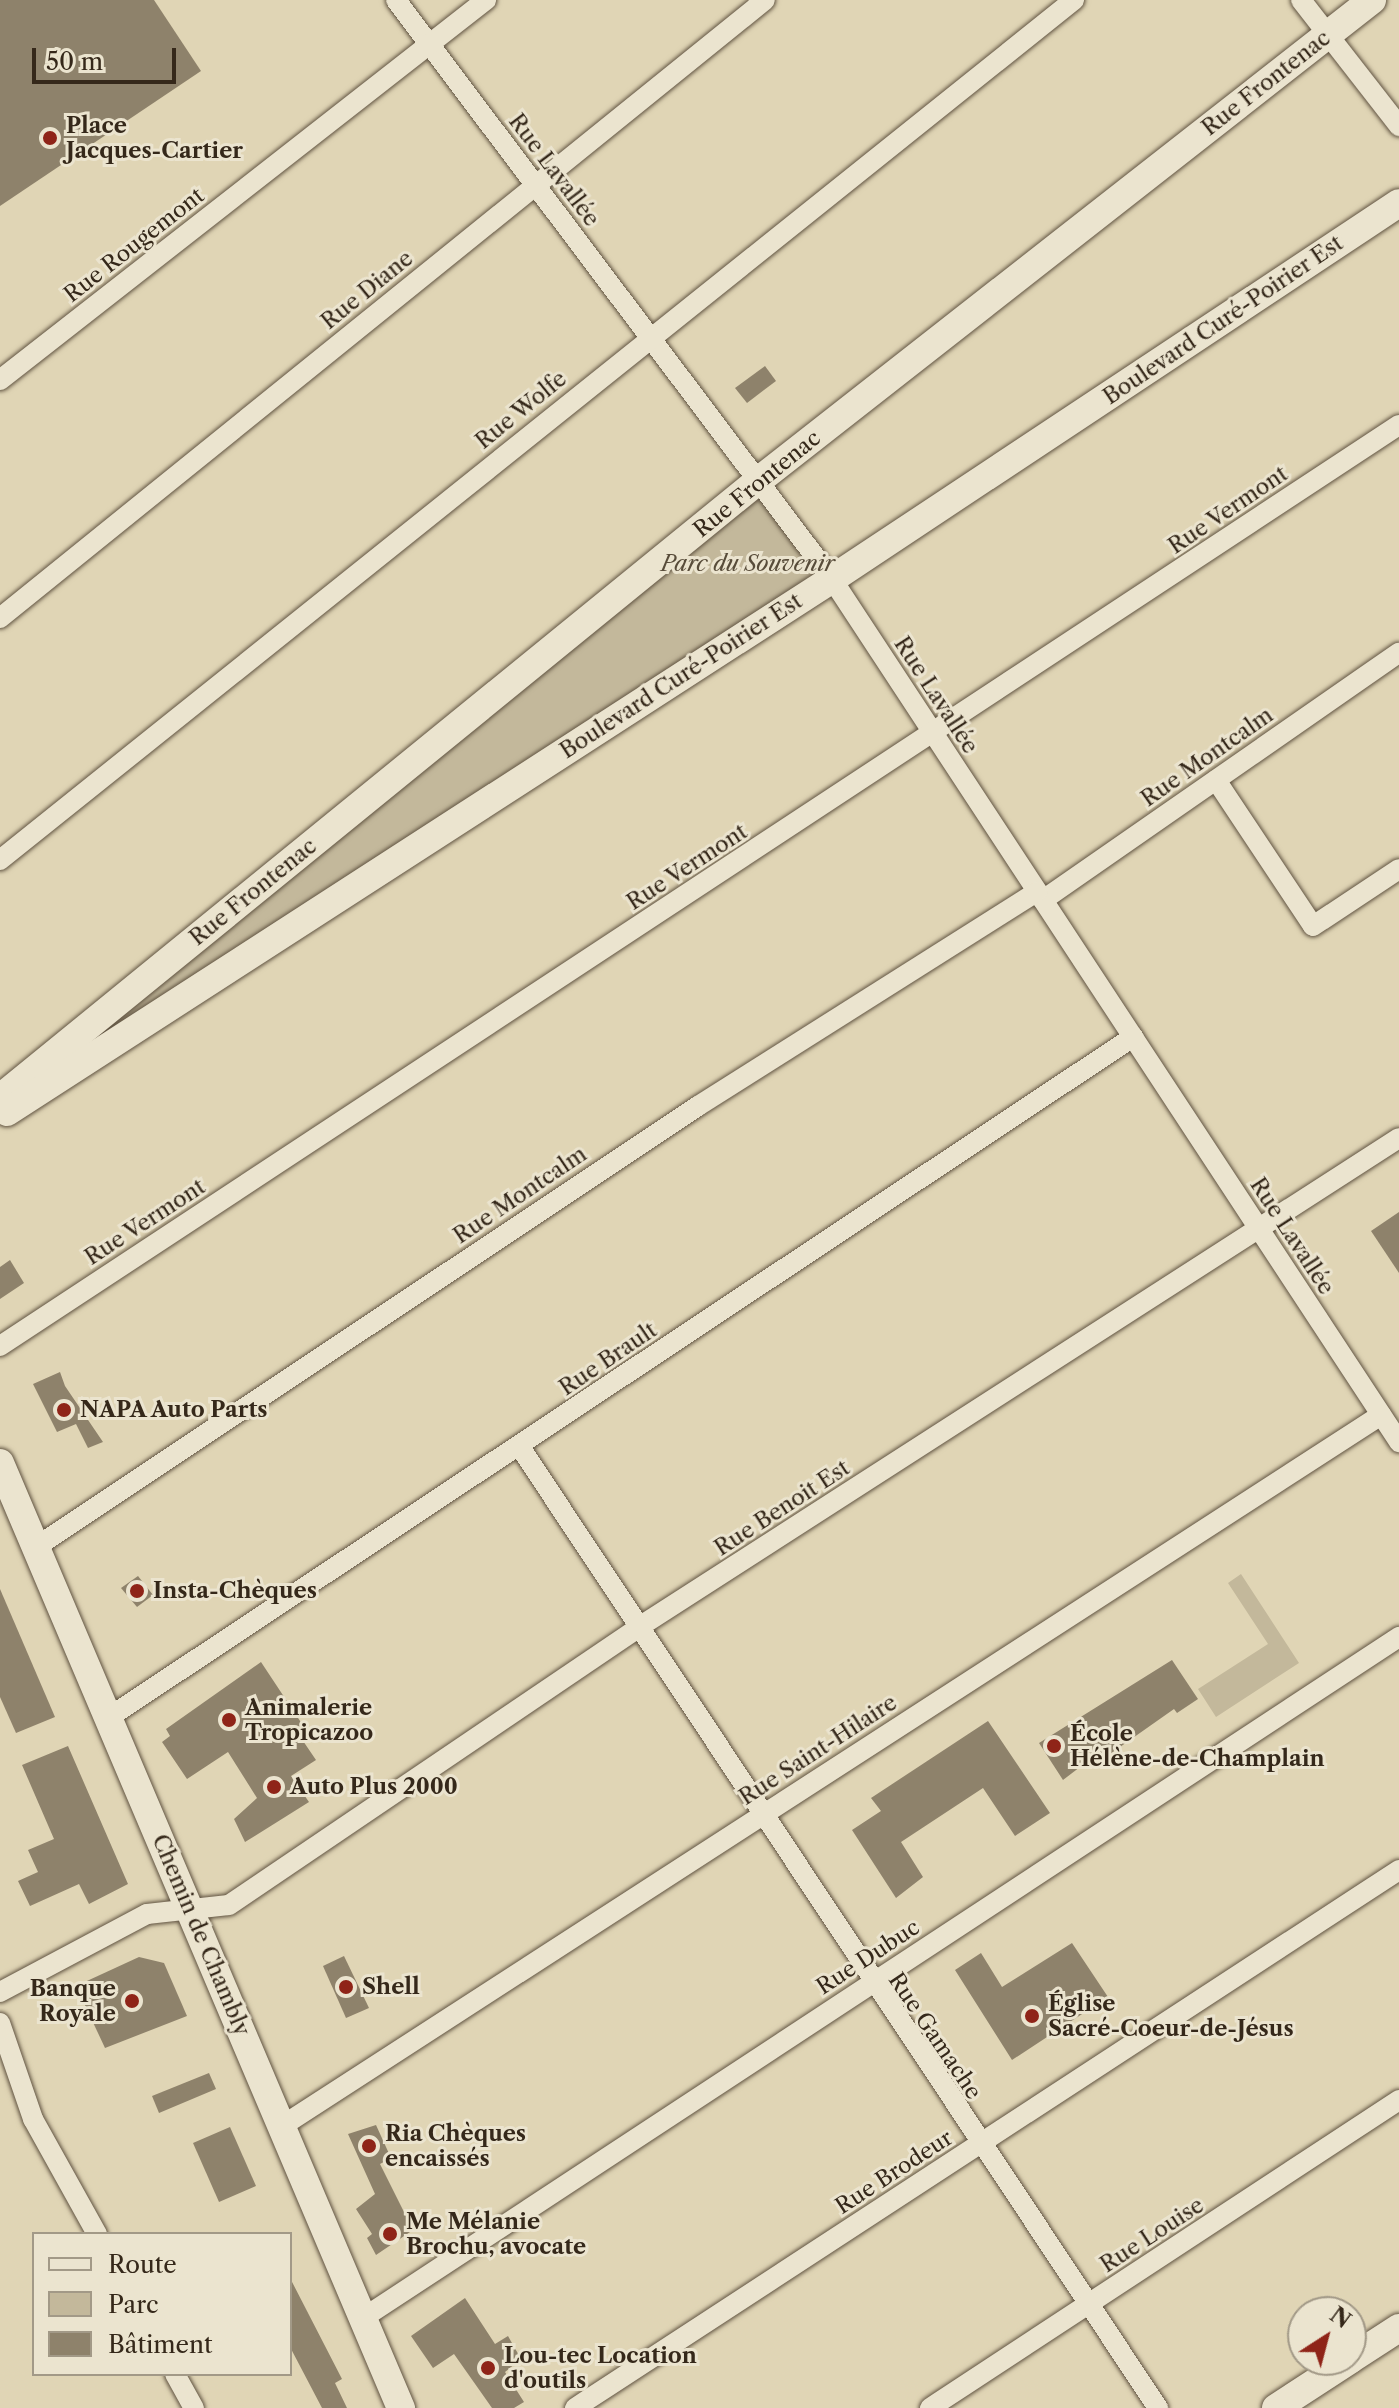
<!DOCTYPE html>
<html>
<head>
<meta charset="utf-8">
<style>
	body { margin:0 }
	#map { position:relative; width:1399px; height:2408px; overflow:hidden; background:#e0d5b5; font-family:"Libre Caslon Text",serif }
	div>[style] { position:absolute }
	.green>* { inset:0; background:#c3b89b }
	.building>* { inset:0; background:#8e826b }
	.roads { filter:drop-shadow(0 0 2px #605341) drop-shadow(0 0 2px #605341) }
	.street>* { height:20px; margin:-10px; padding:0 10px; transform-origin:10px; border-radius:10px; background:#ebe4cf }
	.secondary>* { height:28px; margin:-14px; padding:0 14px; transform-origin:14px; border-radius:14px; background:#ebe4cf }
	.dots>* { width:22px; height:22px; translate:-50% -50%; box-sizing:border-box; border:4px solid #ebe4cf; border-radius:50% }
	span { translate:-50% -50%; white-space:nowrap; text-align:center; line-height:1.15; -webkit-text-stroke:6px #ebe4cf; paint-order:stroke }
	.street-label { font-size:22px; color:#35281a }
	.poi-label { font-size:22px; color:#35281a; font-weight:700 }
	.left { translate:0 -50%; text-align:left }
	.right { translate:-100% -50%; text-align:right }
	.park-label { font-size:22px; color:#584c3a; font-style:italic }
	.legend { position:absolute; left:32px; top:2232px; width:260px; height:144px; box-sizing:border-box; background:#ebe4cf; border:2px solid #a29987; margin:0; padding:10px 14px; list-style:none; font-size:24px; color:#35281a }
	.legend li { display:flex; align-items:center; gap:16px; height:40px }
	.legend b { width:40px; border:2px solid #a29987 }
	.north { position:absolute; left:1287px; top:2296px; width:80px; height:80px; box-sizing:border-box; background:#ebe4cf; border:2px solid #a29987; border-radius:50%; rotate:36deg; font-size:22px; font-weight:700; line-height:32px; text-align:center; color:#35281a }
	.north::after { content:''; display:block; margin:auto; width:28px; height:36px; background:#8f2418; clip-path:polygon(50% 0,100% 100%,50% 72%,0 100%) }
	.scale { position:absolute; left:32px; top:48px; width:144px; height:36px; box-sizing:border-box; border:4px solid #35281a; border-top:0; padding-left:10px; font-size:24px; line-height:28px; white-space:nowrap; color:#35281a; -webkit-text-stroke:6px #ebe4cf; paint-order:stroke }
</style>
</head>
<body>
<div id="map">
	<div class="green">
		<div style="clip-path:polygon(758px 481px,832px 579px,0 1117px)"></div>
		<div style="clip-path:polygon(1241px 1574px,1299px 1663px,1216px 1717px,1198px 1689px,1268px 1644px,1228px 1583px)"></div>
	</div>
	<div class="building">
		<div style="clip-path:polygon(0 0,154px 0,201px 71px,0 206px)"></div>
		<div style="clip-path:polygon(765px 366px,776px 381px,747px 403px,735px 388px)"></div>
		<div style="clip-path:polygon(1399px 1212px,1399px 1273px,1371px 1231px)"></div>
		<div style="clip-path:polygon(10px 1260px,24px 1283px,0 1299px,0 1267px)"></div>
		<div style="clip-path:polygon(60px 1372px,65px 1386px,103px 1442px,88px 1448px,76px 1424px,57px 1432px,33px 1384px)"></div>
		<div style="clip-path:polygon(138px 1576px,153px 1595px,137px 1607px,121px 1588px)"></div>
		<div style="clip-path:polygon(0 1589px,55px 1717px,16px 1733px,0 1697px)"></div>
		<div style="clip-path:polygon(1172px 1660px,1198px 1699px,1177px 1713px,1174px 1709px,1093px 1766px,1080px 1767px,1063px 1780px,1039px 1743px)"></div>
		<div style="clip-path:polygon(261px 1662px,306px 1730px,299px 1735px,316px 1760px,291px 1776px,309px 1802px,245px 1842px,234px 1819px,257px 1798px,228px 1752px,187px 1779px,162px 1742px,170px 1736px,166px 1729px)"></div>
		<div style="clip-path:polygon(988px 1721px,1050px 1813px,1015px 1836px,983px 1788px,901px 1842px,923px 1877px,896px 1898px,852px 1830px,881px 1811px,871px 1798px)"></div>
		<div style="clip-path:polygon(68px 1746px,128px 1884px,89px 1904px,79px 1884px,30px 1906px,18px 1881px,38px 1872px,28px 1850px,54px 1839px,22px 1765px)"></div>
		<div style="clip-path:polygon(1072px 1943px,1108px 1997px,1012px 2060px,955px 1970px,981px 1953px,1002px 1987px)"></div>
		<div style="clip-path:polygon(344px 1956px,369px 2008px,346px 2018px,323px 1966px)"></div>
		<div style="clip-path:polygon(139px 1957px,164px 1963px,187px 2016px,105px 2048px,76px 1986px)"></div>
		<div style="clip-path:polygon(209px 2073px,216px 2089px,159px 2113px,152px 2096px)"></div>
		<div style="clip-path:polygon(376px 2125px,391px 2158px,380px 2164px,413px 2230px,376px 2255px,367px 2238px,372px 2234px,356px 2209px,375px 2194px,348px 2134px)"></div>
		<div style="clip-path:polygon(230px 2127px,256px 2186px,219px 2202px,193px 2143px)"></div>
		<div style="clip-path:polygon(290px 2278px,342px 2379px,335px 2383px,347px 2408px,322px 2408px,290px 2347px)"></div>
		<div style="clip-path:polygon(465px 2298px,495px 2344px,508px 2336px,521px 2359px,505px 2372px,524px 2402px,514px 2408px,492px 2408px,454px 2354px,433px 2368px,411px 2336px)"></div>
	</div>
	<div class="roads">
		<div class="street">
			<div style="left:396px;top:0;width:725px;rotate:53.02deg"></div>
			<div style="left:832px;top:579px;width:1033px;rotate:56.69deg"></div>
			<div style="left:1301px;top:0;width:160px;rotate:52.1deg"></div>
			<div style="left:0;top:380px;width:617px;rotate:-38.02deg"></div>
			<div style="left:0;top:618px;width:983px;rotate:-38.93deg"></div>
			<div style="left:1216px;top:780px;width:175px;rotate:56.4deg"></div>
			<div style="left:1313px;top:926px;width:103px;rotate:-33.5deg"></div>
			<div style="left:0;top:860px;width:1376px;rotate:-38.69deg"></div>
			<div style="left:1043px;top:900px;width:433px;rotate:-34.8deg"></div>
			<div style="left:0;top:1346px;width:1675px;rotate:-33.36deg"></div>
			<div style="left:520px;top:1447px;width:1154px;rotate:56.42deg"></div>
			<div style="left:36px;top:1547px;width:795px;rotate:-33.67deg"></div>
			<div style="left:698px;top:1106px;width:401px;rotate:-32.3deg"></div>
			<div style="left:108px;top:1718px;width:1231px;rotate:-33.6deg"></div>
			<div style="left:0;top:1992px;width:166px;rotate:-28deg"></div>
			<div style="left:147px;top:1914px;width:82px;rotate:-6.3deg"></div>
			<div style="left:229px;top:1905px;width:492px;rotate:-34.1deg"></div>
			<div style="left:636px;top:1629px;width:907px;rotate:-32.76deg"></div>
			<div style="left:0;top:2023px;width:102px;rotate:71deg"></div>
			<div style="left:33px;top:2119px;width:132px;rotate:60.9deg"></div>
			<div style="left:282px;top:2126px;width:1309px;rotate:-32.9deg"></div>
			<div style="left:363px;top:2318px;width:1240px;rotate:-33.32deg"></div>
			<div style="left:175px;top:2374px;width:39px;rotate:61deg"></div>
			<div style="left:575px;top:2408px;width:984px;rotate:-33.14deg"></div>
			<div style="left:930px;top:2408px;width:561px;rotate:-33.29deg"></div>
		</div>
		<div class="secondary">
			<div style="left:0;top:1098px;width:977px;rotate:-39.15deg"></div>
			<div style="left:758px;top:481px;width:780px;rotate:-38.07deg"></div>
			<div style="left:7px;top:1112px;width:982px;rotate:-32.86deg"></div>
			<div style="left:832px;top:579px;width:680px;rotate:-33.55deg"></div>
			<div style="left:0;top:1463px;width:1027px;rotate:67.01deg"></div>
			<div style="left:1351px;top:2359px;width:57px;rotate:-32.9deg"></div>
			<div style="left:1276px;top:2408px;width:88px;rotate:-33deg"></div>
		</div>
	</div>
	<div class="dots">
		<div style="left:50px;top:138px;background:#8f2418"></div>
		<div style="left:64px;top:1410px;background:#8f2418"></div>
		<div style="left:137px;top:1591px;background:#8f2418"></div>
		<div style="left:229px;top:1720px;background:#8f2418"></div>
		<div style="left:1054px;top:1746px;background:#8f2418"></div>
		<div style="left:274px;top:1787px;background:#8f2418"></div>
		<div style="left:346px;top:1987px;background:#8f2418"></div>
		<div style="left:132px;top:2001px;background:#8f2418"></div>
		<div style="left:1032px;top:2016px;background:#8f2418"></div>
		<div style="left:369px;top:2146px;background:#8f2418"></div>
		<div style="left:390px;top:2234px;background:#8f2418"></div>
		<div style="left:488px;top:2368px;background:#8f2418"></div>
	</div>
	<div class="street-label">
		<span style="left:1266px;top:83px;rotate:-38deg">Rue Frontenac</span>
		<span style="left:554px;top:170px;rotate:53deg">Rue Lavallée</span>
		<span style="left:134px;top:245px;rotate:-38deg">Rue Rougemont</span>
		<span style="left:367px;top:290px;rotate:-39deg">Rue Diane</span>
		<span style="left:1223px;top:320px;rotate:-34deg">Boulevard Curé-Poirier Est</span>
		<span style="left:521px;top:410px;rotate:-39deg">Rue Wolfe</span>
		<span style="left:757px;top:484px;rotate:-39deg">Rue Frontenac</span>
		<span style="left:1228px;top:510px;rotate:-34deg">Rue Vermont</span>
		<span style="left:681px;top:676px;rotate:-33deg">Boulevard Curé-Poirier Est</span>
		<span style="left:936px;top:695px;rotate:57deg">Rue Lavallée</span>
		<span style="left:1207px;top:757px;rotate:-35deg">Rue Montcalm</span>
		<span style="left:687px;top:867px;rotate:-33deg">Rue Vermont</span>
		<span style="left:253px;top:892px;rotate:-39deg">Rue Frontenac</span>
		<span style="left:520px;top:1195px;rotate:-34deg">Rue Montcalm</span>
		<span style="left:145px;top:1222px;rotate:-33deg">Rue Vermont</span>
		<span style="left:1292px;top:1236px;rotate:57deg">Rue Lavallée</span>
		<span style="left:608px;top:1359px;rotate:-34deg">Rue Brault</span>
		<span style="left:782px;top:1508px;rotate:-33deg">Rue Benoit Est</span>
		<span style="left:818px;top:1750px;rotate:-33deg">Rue Saint-Hilaire</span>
		<span style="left:201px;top:1935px;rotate:67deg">Chemin de Chambly</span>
		<span style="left:868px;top:1957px;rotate:-33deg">Rue Dubuc</span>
		<span style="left:935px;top:2036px;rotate:56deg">Rue Gamache</span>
		<span style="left:894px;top:2172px;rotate:-33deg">Rue Brodeur</span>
		<span style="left:1152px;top:2235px;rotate:-33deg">Rue Louise</span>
	</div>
	<div class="poi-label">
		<span class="left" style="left:66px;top:138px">Place<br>Jacques-Cartier</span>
		<span class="left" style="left:80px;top:1410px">NAPA Auto Parts</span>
		<span class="left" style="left:153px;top:1591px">Insta-Chèques</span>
		<span class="left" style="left:245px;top:1720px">Animalerie<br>Tropicazoo</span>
		<span class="left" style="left:1070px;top:1746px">École<br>Hélène-de-Champlain</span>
		<span class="left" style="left:290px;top:1787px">Auto Plus 2000</span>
		<span class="left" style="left:362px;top:1987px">Shell</span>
		<span class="right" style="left:116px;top:2001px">Banque<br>Royale</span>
		<span class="left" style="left:1048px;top:2016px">Église<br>Sacré-Coeur-de-Jésus</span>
		<span class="left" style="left:385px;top:2146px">Ria Chèques<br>encaissés</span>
		<span class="left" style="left:406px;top:2234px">Me Mélanie<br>Brochu, avocate</span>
		<span class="left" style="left:504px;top:2368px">Lou-tec Location<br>d'outils</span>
	</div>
	<div class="park-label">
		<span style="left:748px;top:564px">Parc du Souvenir</span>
	</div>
	<ul class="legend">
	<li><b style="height:10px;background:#ebe4cf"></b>Route</li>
	<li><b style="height:22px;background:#c3b89b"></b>Parc</li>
	<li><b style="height:22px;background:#8e826b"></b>Bâtiment</li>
	</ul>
	<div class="north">N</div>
	<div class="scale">50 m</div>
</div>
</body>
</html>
